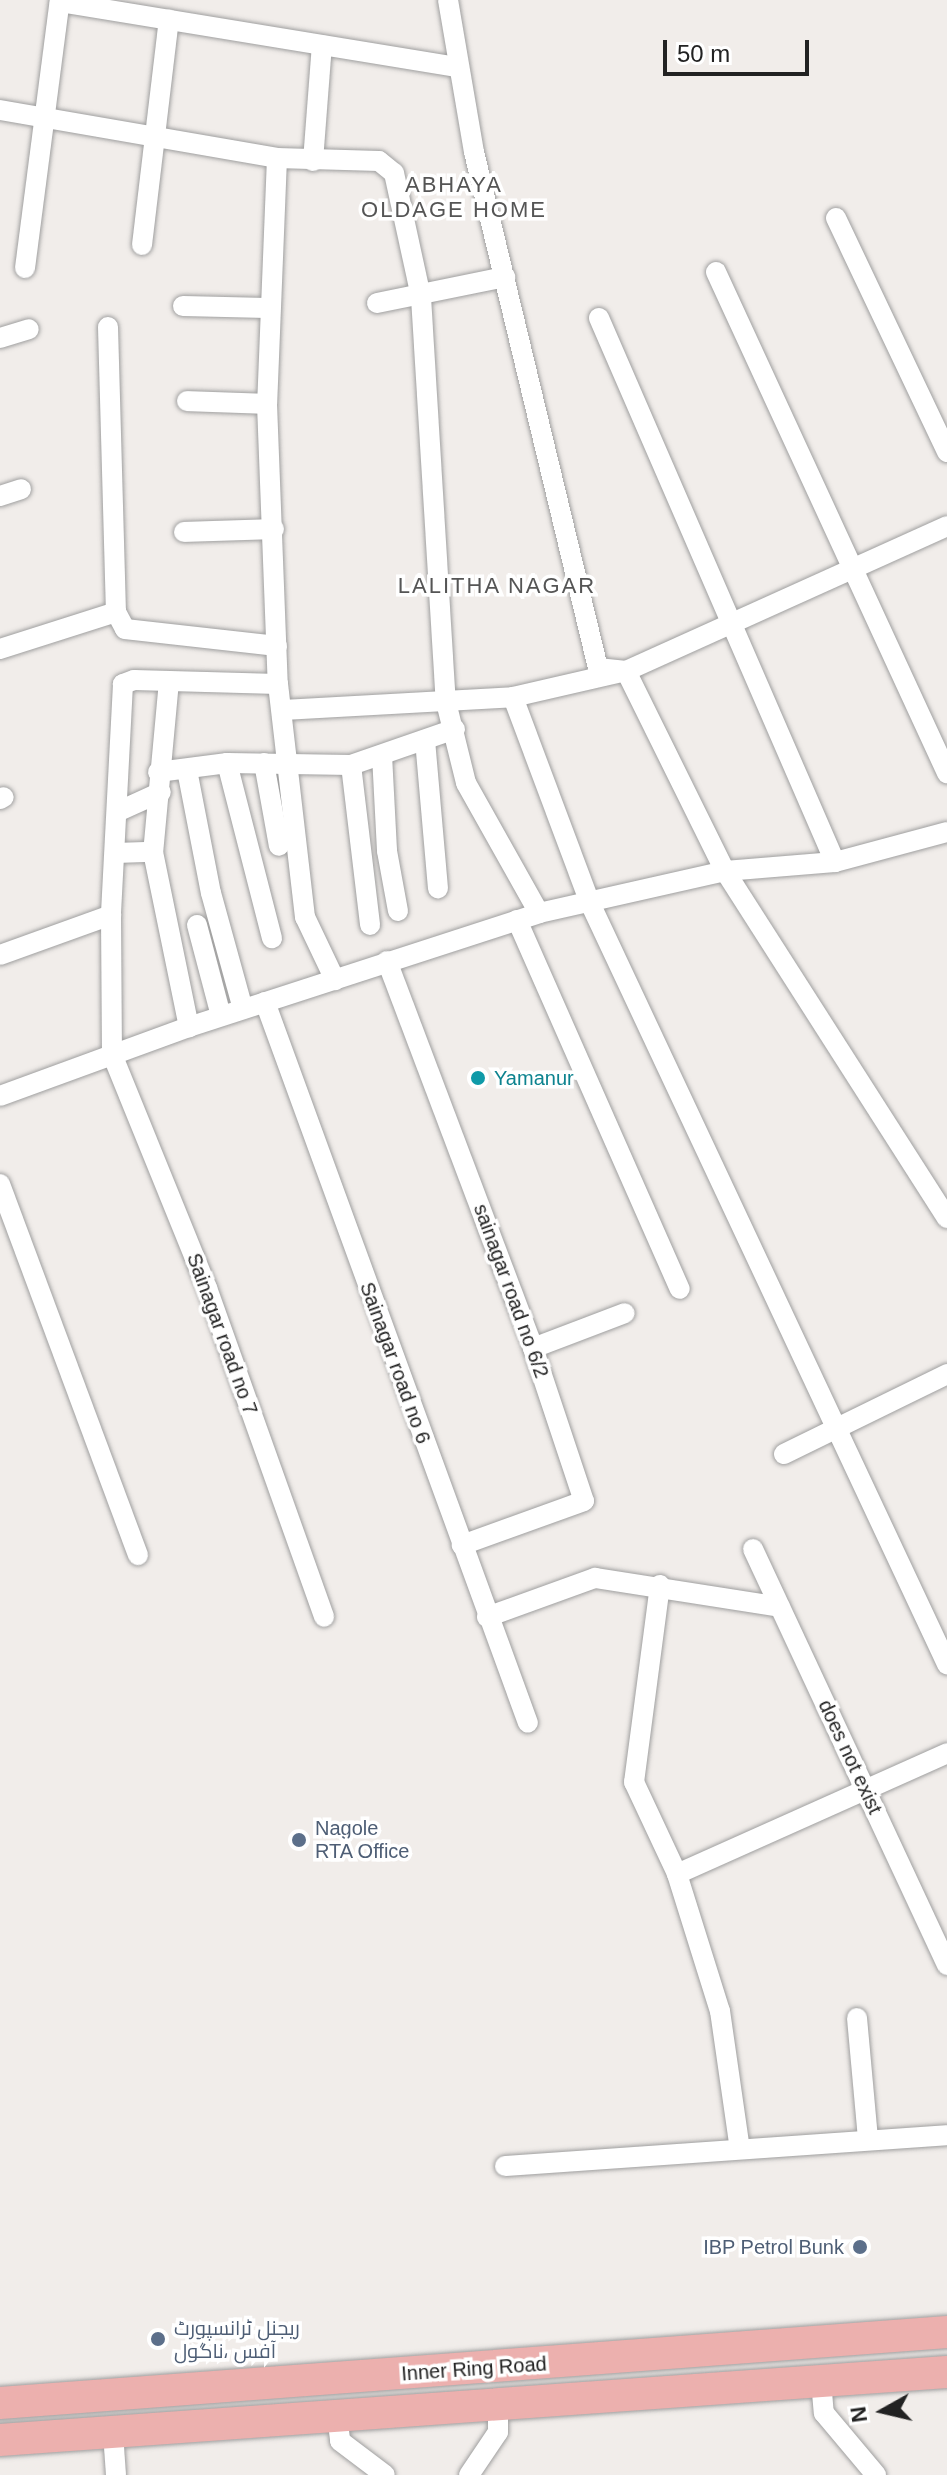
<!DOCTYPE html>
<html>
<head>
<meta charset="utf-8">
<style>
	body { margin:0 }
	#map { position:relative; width:947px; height:2475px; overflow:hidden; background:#f1edea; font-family:Arial,Cairo,sans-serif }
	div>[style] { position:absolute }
	.roads { filter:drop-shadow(0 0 2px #9f9f9f) drop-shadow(0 0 2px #9f9f9f) }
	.minor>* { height:20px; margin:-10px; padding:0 10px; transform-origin:10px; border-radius:10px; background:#fff }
	.trunk>* { height:32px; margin:-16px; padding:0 16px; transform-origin:16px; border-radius:16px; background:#ecb0ae }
	.dots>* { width:22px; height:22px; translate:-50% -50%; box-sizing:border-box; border:4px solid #fff; border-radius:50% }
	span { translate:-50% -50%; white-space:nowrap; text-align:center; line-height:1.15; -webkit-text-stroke:7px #fff; paint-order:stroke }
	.culture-label { font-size:20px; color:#0d838f }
	.left { translate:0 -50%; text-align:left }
	.street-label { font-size:20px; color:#222 }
	.service-label { font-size:20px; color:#4e5e75 }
	.right { translate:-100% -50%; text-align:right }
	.neighbourhood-label { font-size:22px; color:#555; letter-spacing:2px }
	.north { position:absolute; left:843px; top:2371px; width:80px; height:80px; -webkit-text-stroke:6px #fff; paint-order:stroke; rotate:262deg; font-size:22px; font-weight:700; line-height:32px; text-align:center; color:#222 }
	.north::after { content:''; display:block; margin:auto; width:28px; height:36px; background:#222; clip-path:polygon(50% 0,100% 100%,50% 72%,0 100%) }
	.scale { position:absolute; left:663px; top:40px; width:146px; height:36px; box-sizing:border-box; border:4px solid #222; border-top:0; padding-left:10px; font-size:24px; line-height:28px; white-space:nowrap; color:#222; -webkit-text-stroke:6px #fff; paint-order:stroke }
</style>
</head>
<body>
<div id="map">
	<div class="roads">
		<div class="minor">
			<div style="left:448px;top:0;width:154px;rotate:80.3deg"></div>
			<div style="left:474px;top:152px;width:531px;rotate:76.49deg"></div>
			<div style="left:598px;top:668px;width:28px;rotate:6deg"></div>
			<div style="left:60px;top:2px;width:402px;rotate:9.3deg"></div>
			<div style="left:0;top:110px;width:281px;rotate:9.8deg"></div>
			<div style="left:277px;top:158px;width:102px;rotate:1.7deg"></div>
			<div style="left:379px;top:161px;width:19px;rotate:39deg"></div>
			<div style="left:394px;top:173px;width:127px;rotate:77.7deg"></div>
			<div style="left:421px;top:297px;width:406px;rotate:86.5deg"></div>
			<div style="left:446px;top:702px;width:83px;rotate:76.1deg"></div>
			<div style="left:466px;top:783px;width:149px;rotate:60.7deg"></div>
			<div style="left:277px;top:158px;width:246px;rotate:92.3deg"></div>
			<div style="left:267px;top:404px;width:280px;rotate:87.8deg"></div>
			<div style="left:278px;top:684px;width:235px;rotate:83.4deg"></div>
			<div style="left:305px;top:917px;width:70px;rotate:64.5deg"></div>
			<div style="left:313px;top:161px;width:116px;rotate:-85.6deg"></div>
			<div style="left:836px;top:218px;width:259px;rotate:64.6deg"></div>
			<div style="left:142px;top:245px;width:227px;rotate:-83.2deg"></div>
			<div style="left:25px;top:268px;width:270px;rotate:-82.6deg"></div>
			<div style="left:716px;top:272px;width:552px;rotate:65.25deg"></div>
			<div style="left:377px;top:303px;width:131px;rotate:-11.5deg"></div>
			<div style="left:183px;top:306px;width:84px;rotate:1.4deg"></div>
			<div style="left:599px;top:318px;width:593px;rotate:66.55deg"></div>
			<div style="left:108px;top:327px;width:285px;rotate:88.4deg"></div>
			<div style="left:116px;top:612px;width:19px;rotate:62deg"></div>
			<div style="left:125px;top:629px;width:153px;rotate:6.4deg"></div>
			<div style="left:0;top:338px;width:30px;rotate:-17deg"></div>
			<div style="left:187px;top:401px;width:80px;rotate:2.1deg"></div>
			<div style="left:0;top:496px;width:22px;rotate:-18deg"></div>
			<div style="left:184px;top:532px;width:90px;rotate:-1.9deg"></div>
			<div style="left:0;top:649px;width:122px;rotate:-17.7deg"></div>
			<div style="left:626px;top:671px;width:223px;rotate:63.7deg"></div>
			<div style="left:725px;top:871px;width:412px;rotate:57.4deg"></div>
			<div style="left:169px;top:681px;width:172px;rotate:95.3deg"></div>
			<div style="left:153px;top:852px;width:179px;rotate:78.4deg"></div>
			<div style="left:278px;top:684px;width:144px;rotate:-178.4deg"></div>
			<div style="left:134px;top:680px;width:12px;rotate:160deg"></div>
			<div style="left:123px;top:684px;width:231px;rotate:93deg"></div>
			<div style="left:111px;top:915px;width:139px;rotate:89.6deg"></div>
			<div style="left:112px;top:1054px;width:253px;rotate:67.9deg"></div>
			<div style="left:207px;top:1288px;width:349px;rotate:70.4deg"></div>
			<div style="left:513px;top:697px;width:220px;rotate:69.5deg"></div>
			<div style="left:590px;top:903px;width:841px;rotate:64.87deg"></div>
			<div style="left:283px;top:710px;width:230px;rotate:-3.2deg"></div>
			<div style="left:513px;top:697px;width:116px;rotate:-13deg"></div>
			<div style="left:626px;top:671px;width:352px;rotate:-24.3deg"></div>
			<div style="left:425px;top:740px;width:149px;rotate:85deg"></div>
			<div style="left:382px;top:755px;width:96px;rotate:87deg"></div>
			<div style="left:387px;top:851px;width:61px;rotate:79.6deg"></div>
			<div style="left:227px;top:763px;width:181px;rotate:75.6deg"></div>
			<div style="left:264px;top:763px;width:84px;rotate:79.8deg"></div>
			<div style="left:351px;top:765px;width:161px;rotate:83.2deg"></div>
			<div style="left:187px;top:770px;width:125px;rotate:79deg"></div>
			<div style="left:211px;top:893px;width:120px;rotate:74.6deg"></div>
			<div style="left:158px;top:772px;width:70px;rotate:-7.4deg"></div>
			<div style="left:227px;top:763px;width:124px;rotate:0.9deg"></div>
			<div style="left:351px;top:765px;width:110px;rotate:-19.1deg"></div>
			<div style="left:0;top:799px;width:4px;rotate:-27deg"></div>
			<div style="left:117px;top:812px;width:48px;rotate:-24.4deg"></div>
			<div style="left:115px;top:853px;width:38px;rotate:-2deg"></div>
			<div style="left:517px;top:920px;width:403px;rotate:66.2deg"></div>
			<div style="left:197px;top:925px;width:94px;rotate:75.2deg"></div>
			<div style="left:0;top:955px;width:118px;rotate:-19.8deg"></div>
			<div style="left:387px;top:961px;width:414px;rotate:69.3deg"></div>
			<div style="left:533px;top:1348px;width:161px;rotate:71.6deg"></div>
			<div style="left:584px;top:1501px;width:130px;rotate:160.2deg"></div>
			<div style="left:265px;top:1002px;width:767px;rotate:69.96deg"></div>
			<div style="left:0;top:1096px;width:201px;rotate:-20.1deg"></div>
			<div style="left:189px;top:1027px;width:368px;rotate:-18deg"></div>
			<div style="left:539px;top:913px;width:191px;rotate:-12.7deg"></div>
			<div style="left:725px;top:871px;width:110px;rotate:-4.7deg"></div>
			<div style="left:835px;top:862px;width:116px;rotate:-15deg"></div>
			<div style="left:0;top:1184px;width:396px;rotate:69.6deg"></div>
			<div style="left:533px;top:1348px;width:98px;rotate:-20.8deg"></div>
			<div style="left:784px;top:1454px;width:182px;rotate:-26.1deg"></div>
			<div style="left:753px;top:1549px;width:459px;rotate:65deg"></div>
			<div style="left:660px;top:1585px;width:199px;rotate:97.5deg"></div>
			<div style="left:634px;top:1782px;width:102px;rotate:64.9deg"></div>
			<div style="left:677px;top:1874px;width:144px;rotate:72.6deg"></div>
			<div style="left:720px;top:2011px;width:139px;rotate:81.8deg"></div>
			<div style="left:487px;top:1617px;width:115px;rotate:-19.9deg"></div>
			<div style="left:595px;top:1578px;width:187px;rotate:8.9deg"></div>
			<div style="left:677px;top:1874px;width:296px;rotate:-24.1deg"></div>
			<div style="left:857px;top:2018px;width:122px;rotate:84.8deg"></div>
			<div style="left:505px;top:2166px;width:443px;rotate:-4deg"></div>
			<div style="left:821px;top:2381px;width:32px;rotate:85deg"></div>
			<div style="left:824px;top:2413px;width:81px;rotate:50deg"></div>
			<div style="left:337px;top:2415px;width:26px;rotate:83deg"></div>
			<div style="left:340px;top:2441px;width:56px;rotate:37.1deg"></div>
			<div style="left:113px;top:2433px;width:42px;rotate:85.9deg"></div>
			<div style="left:469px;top:2475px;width:52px;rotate:-56deg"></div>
			<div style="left:498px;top:2432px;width:27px;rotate:-90deg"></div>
		</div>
		<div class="trunk">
			<div style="left:0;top:2403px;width:950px;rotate:-4.29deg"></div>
			<div style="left:0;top:2440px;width:949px;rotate:-4.11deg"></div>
		</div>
	</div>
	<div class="dots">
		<div style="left:478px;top:1078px;background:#0f9aa8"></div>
		<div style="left:299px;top:1840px;background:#5c6f8a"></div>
		<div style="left:860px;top:2247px;background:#5c6f8a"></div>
		<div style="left:158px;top:2339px;background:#5c6f8a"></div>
	</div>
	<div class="culture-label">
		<span class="left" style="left:494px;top:1078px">Yamanur</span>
	</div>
	<div class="street-label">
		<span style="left:511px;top:1291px;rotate:70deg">sainagar road no 6/2</span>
		<span style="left:222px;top:1334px;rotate:70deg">Sainagar road no 7</span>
		<span style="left:395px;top:1363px;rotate:70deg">Sainagar road no 6</span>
		<span style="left:850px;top:1757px;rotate:65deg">does not exist</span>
		<span style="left:474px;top:2369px;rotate:-4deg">Inner Ring Road</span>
	</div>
	<div class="service-label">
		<span class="left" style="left:315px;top:1840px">Nagole<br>RTA Office</span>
		<span class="right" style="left:844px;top:2247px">IBP Petrol Bunk</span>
		<span class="left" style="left:174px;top:2340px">ریجنل ٹرانسپورٹ<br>آفس ،ناگول</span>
	</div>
	<div class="neighbourhood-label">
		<span style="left:454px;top:197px">ABHAYA<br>OLDAGE HOME</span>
		<span style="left:497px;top:586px">LALITHA NAGAR</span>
	</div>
	<div class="north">N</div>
	<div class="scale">50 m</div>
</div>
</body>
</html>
